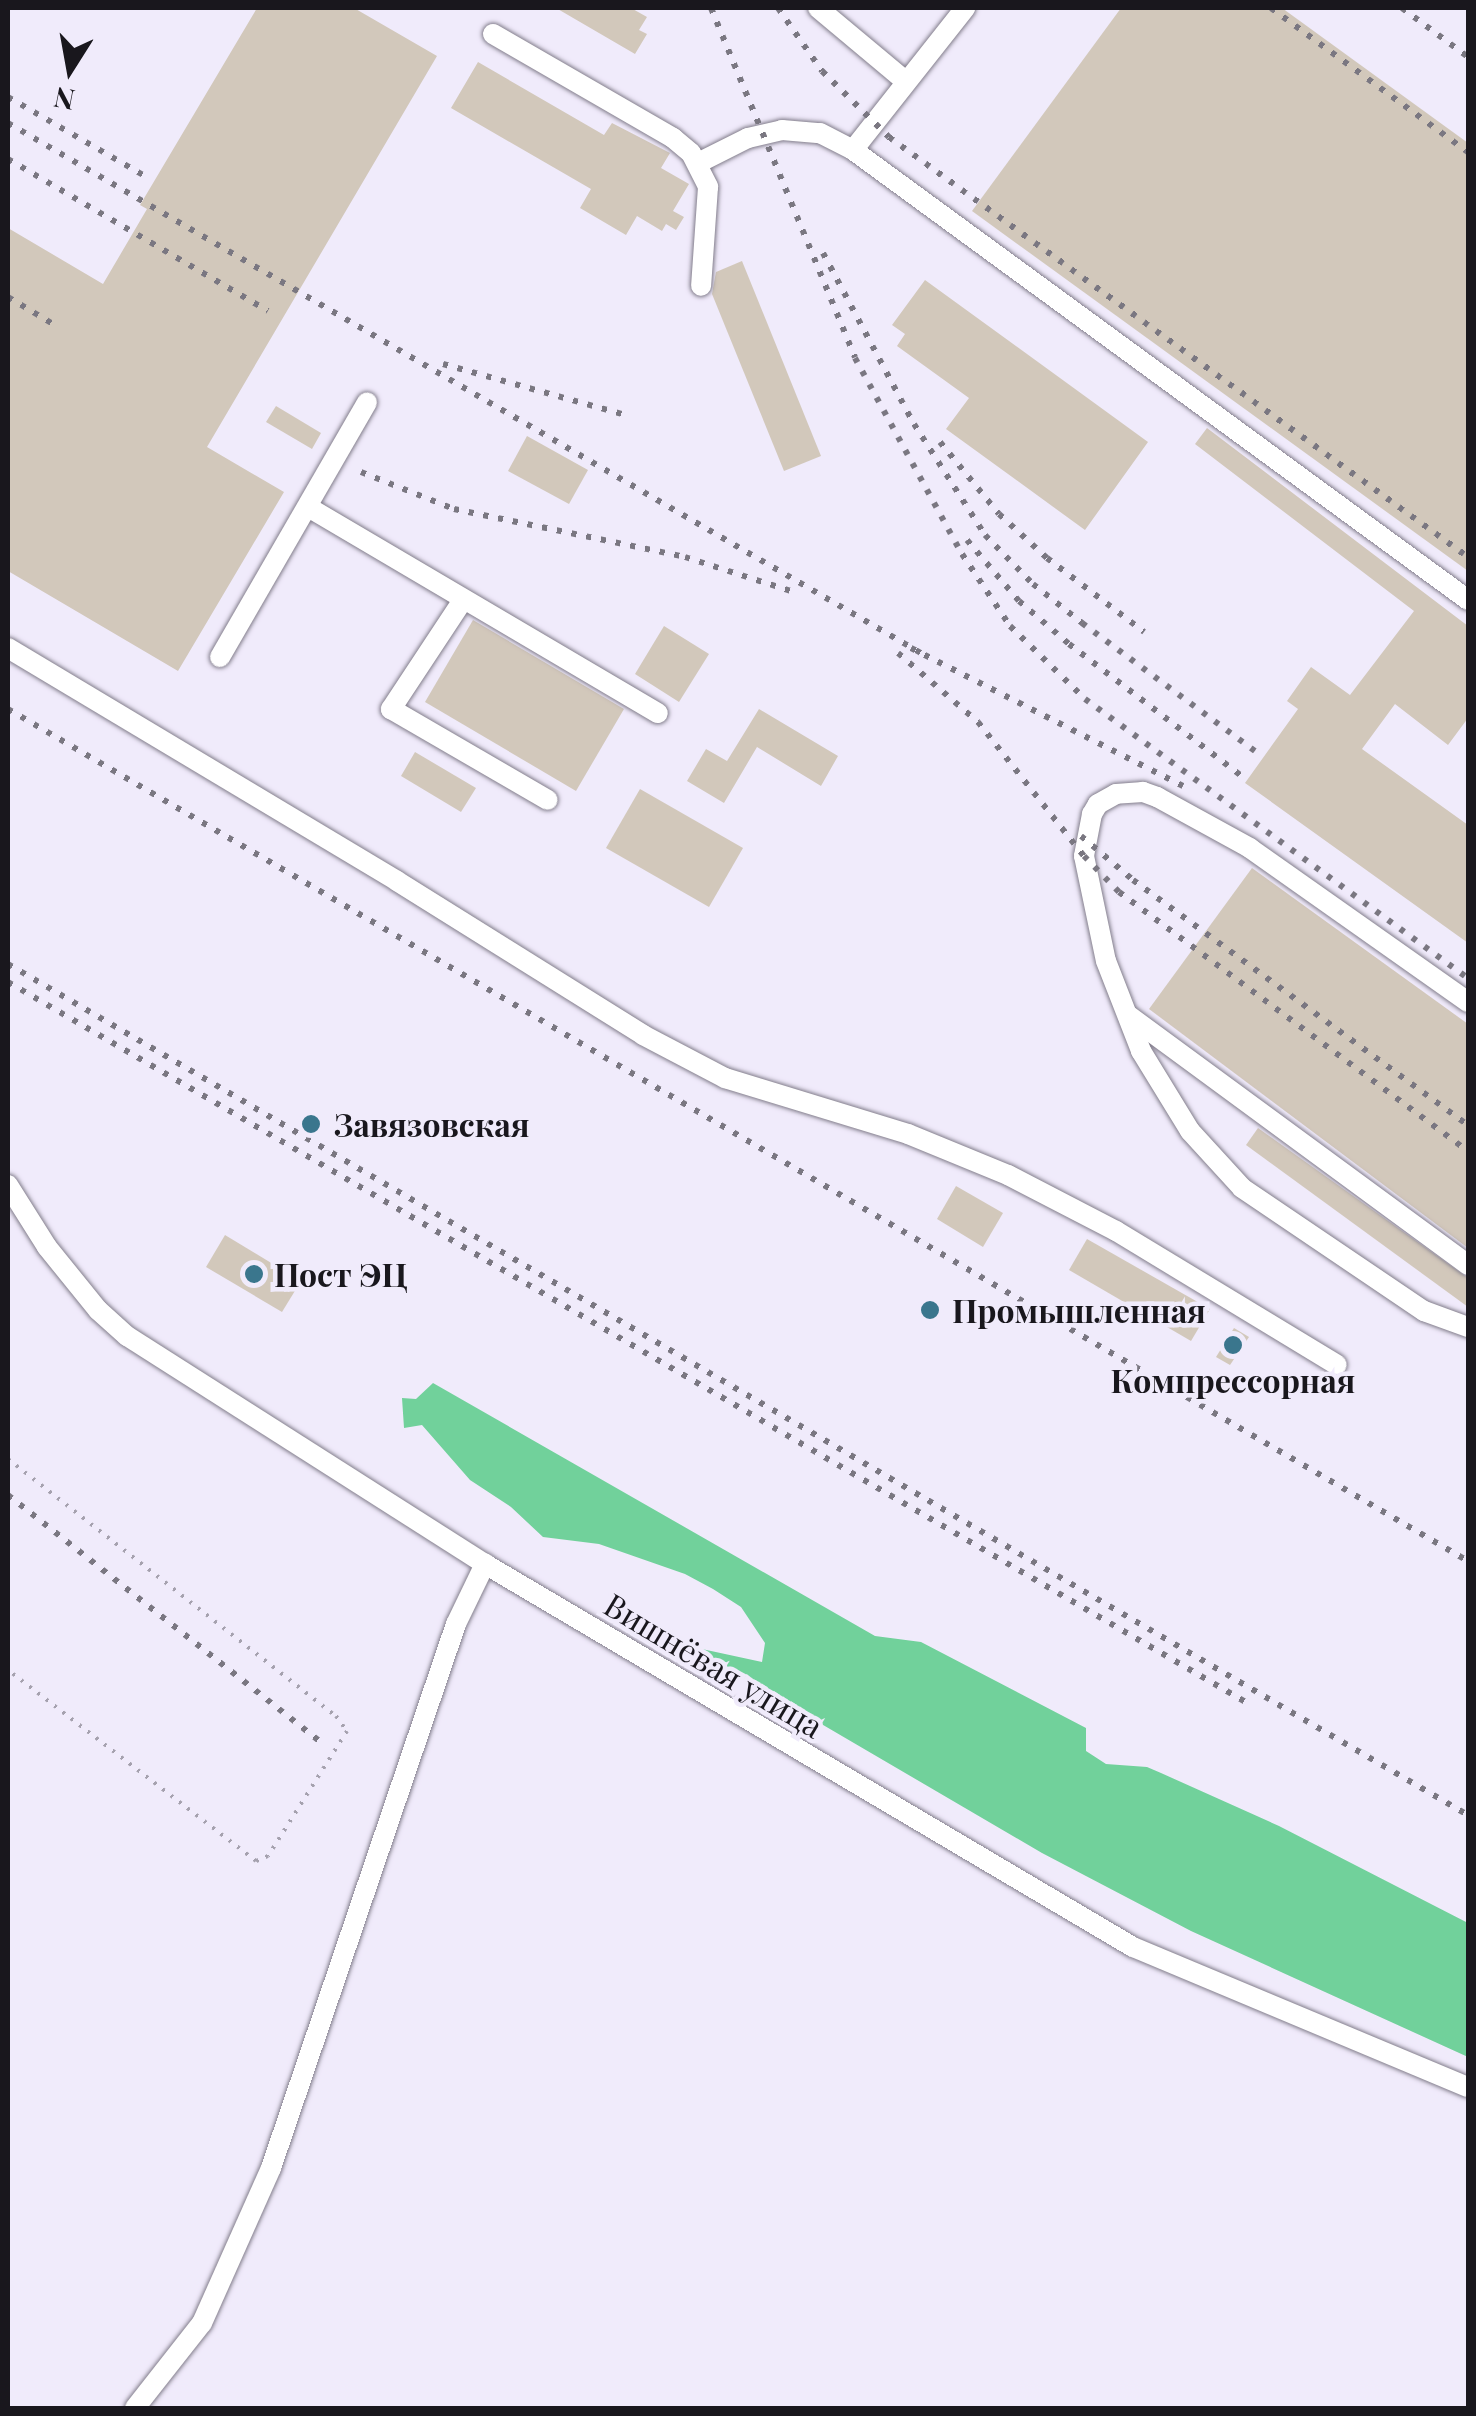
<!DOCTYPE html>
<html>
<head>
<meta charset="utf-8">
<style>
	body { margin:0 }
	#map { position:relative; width:1476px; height:2416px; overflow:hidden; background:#f0ebfb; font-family:"Playfair Display",serif }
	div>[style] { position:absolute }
	.forest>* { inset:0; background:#71d19b }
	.building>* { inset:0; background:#d2c8bb }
	.path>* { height:4px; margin-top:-2px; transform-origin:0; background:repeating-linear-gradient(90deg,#a5a1ae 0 2.5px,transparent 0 10.5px) }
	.roads { filter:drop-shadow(0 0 2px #827d8b) drop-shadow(0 0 2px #827d8b) }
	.minor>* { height:20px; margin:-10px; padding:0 10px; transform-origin:10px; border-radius:10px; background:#fff }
	.rail>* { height:6px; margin-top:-3px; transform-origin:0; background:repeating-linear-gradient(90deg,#7a7781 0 5px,transparent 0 15px) }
	.dots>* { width:28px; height:28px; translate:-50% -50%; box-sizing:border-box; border:5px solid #f0ebfb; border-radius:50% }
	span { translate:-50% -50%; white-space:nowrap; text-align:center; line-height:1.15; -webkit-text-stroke:9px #f0ebfb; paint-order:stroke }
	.poi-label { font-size:32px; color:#19171d; font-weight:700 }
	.left { translate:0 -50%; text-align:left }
	.street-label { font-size:32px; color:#19171d }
	.frame { position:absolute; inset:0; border:10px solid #19171d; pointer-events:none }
	.north { position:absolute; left:20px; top:20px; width:100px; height:100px; -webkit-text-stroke:8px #f0ebfb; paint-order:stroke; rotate:191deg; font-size:28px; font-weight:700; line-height:40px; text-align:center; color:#19171d }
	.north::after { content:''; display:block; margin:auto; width:35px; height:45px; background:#19171d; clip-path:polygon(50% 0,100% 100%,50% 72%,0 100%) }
</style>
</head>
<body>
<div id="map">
	<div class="forest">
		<div style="clip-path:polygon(433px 1383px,875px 1636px,921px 1642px,1086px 1728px,1086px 1751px,1106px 1764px,1147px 1767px,1161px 1773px,1279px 1826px,1468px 1923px,1468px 2057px,1191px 1931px,1042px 1853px,688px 1646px,762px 1662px,765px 1643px,741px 1607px,713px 1589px,685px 1574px,599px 1544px,543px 1537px,511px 1507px,470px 1480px,422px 1425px,404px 1428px,402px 1398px,416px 1399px)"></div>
	</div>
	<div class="building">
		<div style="clip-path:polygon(257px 8px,354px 8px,437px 56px,207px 447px,284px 492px,178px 671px,8px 571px,8px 228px,103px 284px,147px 209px,140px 205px)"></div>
		<div style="clip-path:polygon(556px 8px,631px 8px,647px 17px,639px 30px,647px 34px,635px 54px)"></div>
		<div style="clip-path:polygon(1121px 8px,1282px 8px,1468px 143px,1468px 571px,972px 211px)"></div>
		<div style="clip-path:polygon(478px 62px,604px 135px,612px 123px,670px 153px,661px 168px,689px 184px,673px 211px,684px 217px,676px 230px,666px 224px,662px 231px,637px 216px,626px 235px,580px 208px,591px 189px,451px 108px)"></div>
		<div style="clip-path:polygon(742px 261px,821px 456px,784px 471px,712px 294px,716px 272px)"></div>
		<div style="clip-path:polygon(925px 280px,1148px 442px,1085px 530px,946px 429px,969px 398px,897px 346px,905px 334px,892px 325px)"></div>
		<div style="clip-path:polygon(276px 406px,321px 433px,312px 449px,266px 422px)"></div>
		<div style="clip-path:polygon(1207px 428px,1468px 626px,1468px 718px,1448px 745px,1395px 704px,1362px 749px,1468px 825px,1468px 943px,1245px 783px,1298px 709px,1287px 701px,1311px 667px,1350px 695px,1414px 611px,1195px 444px)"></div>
		<div style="clip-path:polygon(527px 436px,588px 470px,569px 504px,508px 471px)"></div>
		<div style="clip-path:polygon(473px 620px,624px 709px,576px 791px,425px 702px)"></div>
		<div style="clip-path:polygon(664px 626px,709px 654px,679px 702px,635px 674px)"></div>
		<div style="clip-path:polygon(759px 709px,838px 756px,821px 786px,757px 747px,724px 803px,687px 781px,706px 749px,727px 761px)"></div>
		<div style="clip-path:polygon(415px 752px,476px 788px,461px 812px,401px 776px)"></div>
		<div style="clip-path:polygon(640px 789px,743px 848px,709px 907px,606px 848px)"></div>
		<div style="clip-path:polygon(1252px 868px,1468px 1024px,1468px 1248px,1149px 1009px)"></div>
		<div style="clip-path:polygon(1258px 1128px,1468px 1278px,1468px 1307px,1246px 1145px)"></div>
		<div style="clip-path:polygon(956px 1186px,1003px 1213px,983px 1247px,937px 1219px)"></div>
		<div style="clip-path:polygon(225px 1235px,301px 1281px,282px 1312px,206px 1267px)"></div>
		<div style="clip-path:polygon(1087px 1239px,1210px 1309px,1191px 1341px,1069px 1270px)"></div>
		<div style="clip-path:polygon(1234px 1328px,1249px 1337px,1230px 1365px,1216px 1357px)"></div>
	</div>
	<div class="path">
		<div style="left:8px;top:1459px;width:417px;rotate:38.1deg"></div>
		<div style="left:336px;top:1716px;width:19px;rotate:54deg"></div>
		<div style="left:347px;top:1731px;width:148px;rotate:122.3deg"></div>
		<div style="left:268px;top:1856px;width:13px;rotate:157deg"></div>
		<div style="left:256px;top:1861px;width:313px;rotate:-142.4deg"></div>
	</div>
	<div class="roads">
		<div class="minor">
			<div style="left:818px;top:8px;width:112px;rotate:39.9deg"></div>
			<div style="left:493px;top:34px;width:208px;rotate:30deg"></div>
			<div style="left:673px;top:138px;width:23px;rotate:40deg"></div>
			<div style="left:691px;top:153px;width:38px;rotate:63deg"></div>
			<div style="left:708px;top:187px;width:99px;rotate:94deg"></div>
			<div style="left:853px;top:150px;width:762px;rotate:36.19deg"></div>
			<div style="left:698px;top:163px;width:56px;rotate:-26.6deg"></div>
			<div style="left:748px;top:138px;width:35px;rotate:-13deg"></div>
			<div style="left:782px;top:130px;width:38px;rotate:5deg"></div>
			<div style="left:820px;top:133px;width:37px;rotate:27deg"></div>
			<div style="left:853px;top:150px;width:181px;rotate:-51.7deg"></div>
			<div style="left:308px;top:507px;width:406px;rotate:30.5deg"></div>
			<div style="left:463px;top:600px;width:131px;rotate:123.4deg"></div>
			<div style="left:391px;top:709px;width:181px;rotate:30.1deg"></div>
			<div style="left:8px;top:648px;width:453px;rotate:30.9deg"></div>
			<div style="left:397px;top:881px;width:290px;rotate:32deg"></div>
			<div style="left:643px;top:1035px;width:93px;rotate:27.7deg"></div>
			<div style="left:725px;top:1078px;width:191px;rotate:17deg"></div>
			<div style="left:908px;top:1134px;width:108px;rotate:22.3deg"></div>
			<div style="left:1008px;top:1175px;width:122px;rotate:27.4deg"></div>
			<div style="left:1116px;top:1231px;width:258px;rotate:31.2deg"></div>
			<div style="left:220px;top:657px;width:294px;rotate:-60deg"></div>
			<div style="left:1468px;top:1002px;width:267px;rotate:-144.8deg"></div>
			<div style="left:1250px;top:848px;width:106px;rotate:-151.3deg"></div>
			<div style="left:1157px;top:797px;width:15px;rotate:-160deg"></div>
			<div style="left:1143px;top:792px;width:27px;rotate:176deg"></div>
			<div style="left:1116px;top:794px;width:21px;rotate:151deg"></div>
			<div style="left:1098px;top:804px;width:12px;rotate:121deg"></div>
			<div style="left:1092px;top:814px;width:43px;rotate:100.8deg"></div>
			<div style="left:1084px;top:856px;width:107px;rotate:78.2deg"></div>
			<div style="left:1106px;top:961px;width:97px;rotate:68.7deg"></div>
			<div style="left:1141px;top:1051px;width:94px;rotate:58.5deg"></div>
			<div style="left:1190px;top:1131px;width:77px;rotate:47.6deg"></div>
			<div style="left:1242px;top:1188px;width:220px;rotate:34.1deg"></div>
			<div style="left:1424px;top:1311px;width:47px;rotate:20deg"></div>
			<div style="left:1128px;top:1015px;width:422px;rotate:36.3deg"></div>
			<div style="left:8px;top:1185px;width:73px;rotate:57.8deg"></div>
			<div style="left:47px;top:1247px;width:81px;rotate:51deg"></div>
			<div style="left:98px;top:1310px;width:39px;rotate:42deg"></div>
			<div style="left:127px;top:1336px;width:424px;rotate:32.5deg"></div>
			<div style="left:485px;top:1564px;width:753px;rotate:30.59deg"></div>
			<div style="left:1133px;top:1947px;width:363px;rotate:22.7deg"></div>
			<div style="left:135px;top:2408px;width:108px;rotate:-51.8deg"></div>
			<div style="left:202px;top:2323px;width:170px;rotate:-66deg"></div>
			<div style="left:271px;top:2168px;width:575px;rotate:-71.22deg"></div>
			<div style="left:456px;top:1624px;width:67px;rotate:-64.2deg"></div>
		</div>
	</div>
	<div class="rail">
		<div style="left:711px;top:8px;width:378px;rotate:67.6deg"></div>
		<div style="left:855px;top:358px;width:223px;rotate:61.4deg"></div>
		<div style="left:962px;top:554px;width:87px;rotate:56.3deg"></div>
		<div style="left:1010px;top:626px;width:105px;rotate:44.2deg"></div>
		<div style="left:1085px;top:699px;width:474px;rotate:36.1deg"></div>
		<div style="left:778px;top:8px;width:77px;rotate:55.1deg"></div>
		<div style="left:822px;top:71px;width:94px;rotate:44.6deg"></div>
		<div style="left:889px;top:137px;width:715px;rotate:35.96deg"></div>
		<div style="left:1271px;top:8px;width:244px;rotate:36.2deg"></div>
		<div style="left:1402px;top:8px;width:82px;rotate:36.6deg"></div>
		<div style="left:8px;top:97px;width:156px;rotate:30deg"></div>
		<div style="left:8px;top:123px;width:1056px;rotate:30.14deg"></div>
		<div style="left:8px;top:159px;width:301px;rotate:30.3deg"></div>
		<div style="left:823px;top:253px;width:194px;rotate:62deg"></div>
		<div style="left:914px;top:424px;width:132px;rotate:57.4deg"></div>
		<div style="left:985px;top:535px;width:69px;rotate:45.6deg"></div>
		<div style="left:1033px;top:584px;width:63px;rotate:38.5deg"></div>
		<div style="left:1082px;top:623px;width:225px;rotate:36.5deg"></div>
		<div style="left:8px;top:297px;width:52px;rotate:31deg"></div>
		<div style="left:443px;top:364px;width:190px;rotate:15.6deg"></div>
		<div style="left:940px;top:442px;width:93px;rotate:50.7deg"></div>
		<div style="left:999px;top:514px;width:65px;rotate:42.5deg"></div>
		<div style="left:1047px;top:558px;width:122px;rotate:37.3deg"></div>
		<div style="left:361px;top:472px;width:100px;rotate:21.7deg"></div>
		<div style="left:454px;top:509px;width:236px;rotate:11.7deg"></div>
		<div style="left:685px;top:557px;width:114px;rotate:17.8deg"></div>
		<div style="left:967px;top:540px;width:80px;rotate:49.6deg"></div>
		<div style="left:1019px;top:601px;width:66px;rotate:40.7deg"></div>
		<div style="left:1069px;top:644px;width:224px;rotate:37.4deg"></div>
		<div style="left:911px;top:648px;width:305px;rotate:26.9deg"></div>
		<div style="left:898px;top:653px;width:106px;rotate:40.8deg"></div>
		<div style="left:978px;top:722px;width:171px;rotate:51.7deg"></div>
		<div style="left:1084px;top:856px;width:50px;rotate:45.8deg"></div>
		<div style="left:1119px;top:892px;width:435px;rotate:36.6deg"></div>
		<div style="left:8px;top:709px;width:1690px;rotate:30.27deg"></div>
		<div style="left:1081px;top:836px;width:68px;rotate:40.2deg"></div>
		<div style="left:1133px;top:880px;width:415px;rotate:36.2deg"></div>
		<div style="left:8px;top:964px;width:1690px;rotate:30.24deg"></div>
		<div style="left:8px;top:982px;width:1436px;rotate:30.19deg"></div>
		<div style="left:8px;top:1495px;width:403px;rotate:38.3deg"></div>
	</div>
	<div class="dots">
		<div style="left:311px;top:1124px;background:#3a768d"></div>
		<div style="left:254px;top:1274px;background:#3a768d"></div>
		<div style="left:930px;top:1310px;background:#3a768d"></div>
		<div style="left:1233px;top:1345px;background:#3a768d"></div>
	</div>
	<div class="poi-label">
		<span class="left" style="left:334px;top:1124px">Завязовская</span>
		<span class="left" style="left:274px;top:1274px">Пост ЭЦ</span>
		<span class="left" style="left:952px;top:1310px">Промышленная</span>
		<span style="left:1233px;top:1380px">Компрессорная</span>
	</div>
	<div class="street-label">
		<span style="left:714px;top:1665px;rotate:31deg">Вишнёвая улица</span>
	</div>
	<div class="frame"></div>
	<div class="north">N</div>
</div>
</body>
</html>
